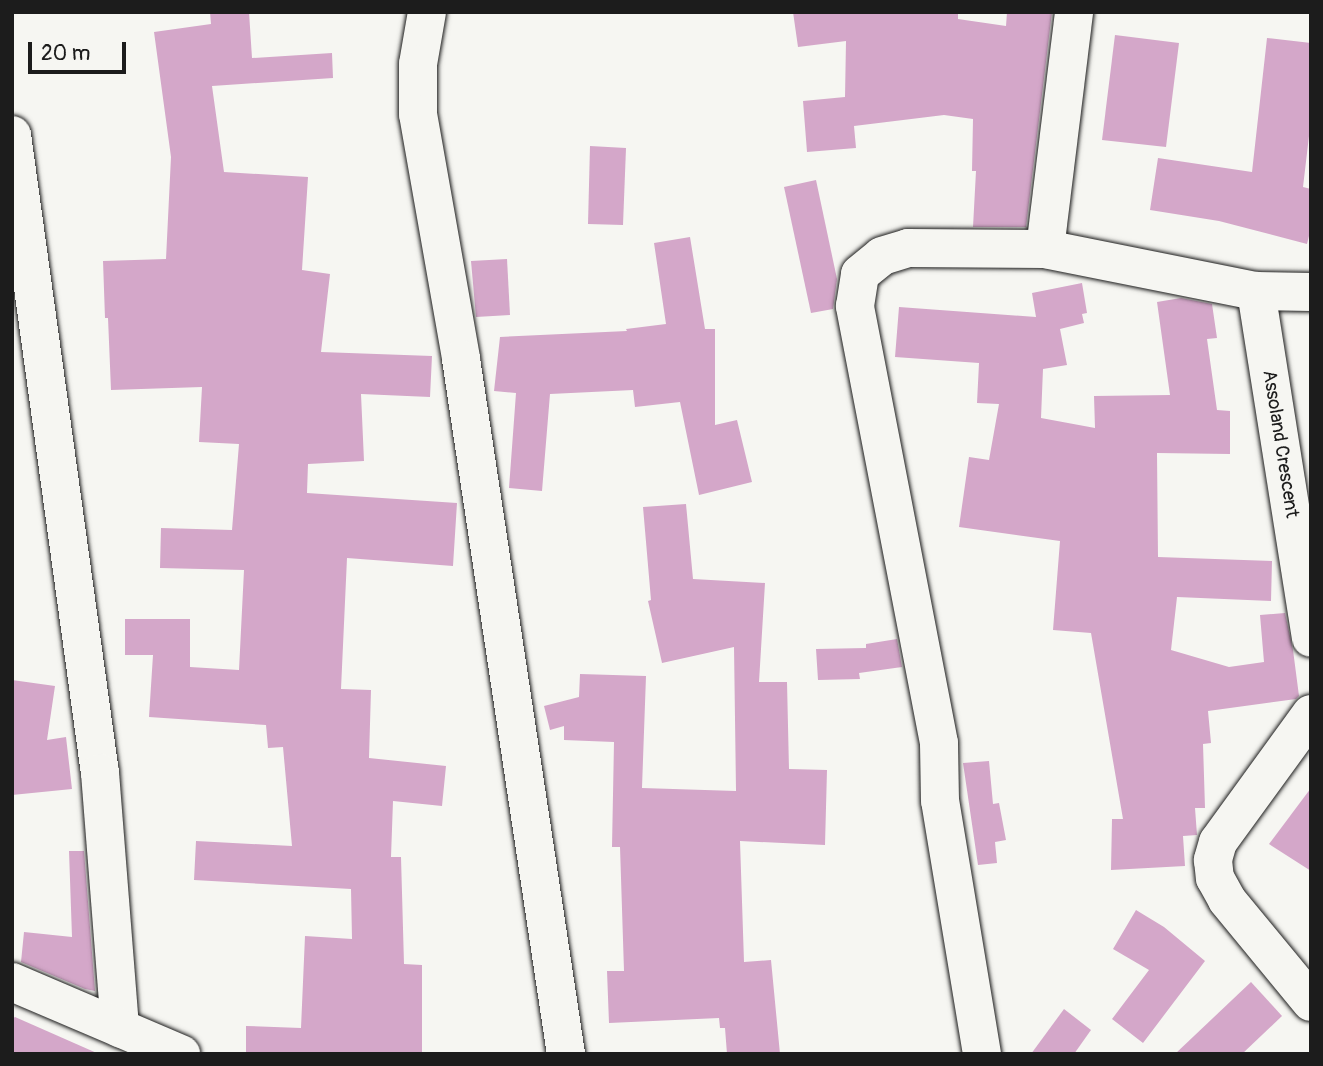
<!DOCTYPE html>
<html>
<head>
<meta charset="utf-8">
<style>
	body { margin:0 }
	#map { position:relative; width:1323px; height:1066px; overflow:hidden; background:#f6f6f2; font-family:Pangolin,sans-serif }
	div>[style] { position:absolute }
	.building>* { inset:0; background:#d4a7c9 }
	.roads { filter:drop-shadow(0 0 2px #1c1c1c) drop-shadow(0 0 2px #1c1c1c) }
	.minor>* { height:38px; margin:-19px; padding:0 19px; transform-origin:19px; border-radius:19px; background:#f6f6f2 }
	span { translate:-50% -50%; white-space:nowrap; text-align:center; line-height:1.15; -webkit-text-stroke:7px #f6f6f2; paint-order:stroke }
	.street-label { font-size:19px; color:#1c1c1c }
	.frame { position:absolute; inset:0; border:14px solid #1c1c1c; pointer-events:none }
	.scale { position:absolute; left:28px; top:42px; width:98px; height:32px; box-sizing:border-box; border:4px solid #1c1c1c; border-top:0; padding-left:9px; font-size:21px; line-height:24px; white-space:nowrap; color:#1c1c1c; -webkit-text-stroke:5px #f6f6f2; paint-order:stroke }
</style>
</head>
<body>
<div id="map">
	<div class="building">
		<div style="clip-path:polygon(210px 12px,249px 12px,252px 58px,332px 53px,333px 78px,212px 86px,224px 172px,308px 177px,302px 270px,330px 274px,321px 352px,432px 356px,430px 397px,361px 394px,364px 461px,308px 464px,307px 493px,457px 503px,453px 566px,347px 558px,341px 689px,371px 690px,369px 758px,446px 766px,442px 806px,393px 801px,391px 857px,401px 857px,404px 964px,422px 965px,422px 1054px,246px 1054px,246px 1026px,301px 1028px,305px 936px,352px 939px,351px 889px,194px 880px,196px 841px,292px 846px,283px 747px,268px 748px,266px 725px,149px 717px,153px 655px,125px 655px,125px 619px,190px 619px,190px 667px,239px 670px,244px 570px,160px 568px,161px 528px,232px 530px,239px 444px,199px 442px,202px 387px,111px 390px,108px 318px,105px 318px,103px 261px,166px 259px,171px 157px,154px 32px,211px 24px)"></div>
		<div style="clip-path:polygon(793px 12px,958px 12px,958px 19px,1006px 26px,1007px 12px,1052px 12px,1026px 227px,973px 227px,976px 171px,972px 171px,973px 119px,944px 115px,854px 126px,856px 148px,807px 152px,803px 101px,845px 97px,846px 41px,798px 47px)"></div>
		<div style="clip-path:polygon(1115px 35px,1179px 43px,1166px 147px,1102px 140px)"></div>
		<div style="clip-path:polygon(1267px 38px,1311px 43px,1311px 119px,1303px 187px,1311px 189px,1311px 228px,1307px 244px,1219px 221px,1150px 210px,1158px 158px,1252px 172px)"></div>
		<div style="clip-path:polygon(590px 146px,626px 148px,623px 225px,588px 224px)"></div>
		<div style="clip-path:polygon(816px 180px,837px 279px,833px 309px,811px 313px,784px 187px)"></div>
		<div style="clip-path:polygon(690px 237px,705px 329px,715px 329px,715px 425px,737px 420px,752px 482px,699px 495px,680px 402px,635px 407px,633px 390px,550px 394px,542px 491px,509px 488px,516px 393px,494px 391px,500px 337px,627px 331px,626px 329px,666px 324px,654px 243px)"></div>
		<div style="clip-path:polygon(507px 259px,510px 315px,476px 317px,471px 261px)"></div>
		<div style="clip-path:polygon(1082px 283px,1087px 313px,1082px 314px,1084px 323px,1060px 329px,1067px 365px,1043px 369px,1041px 418px,1095px 428px,1094px 396px,1170px 395px,1157px 302px,1181px 298px,1212px 304px,1217px 338px,1207px 339px,1217px 410px,1230px 411px,1230px 454px,1157px 453px,1158px 557px,1272px 561px,1271px 601px,1177px 597px,1171px 650px,1229px 667px,1264px 662px,1260px 615px,1285px 613px,1293px 650px,1299px 696px,1296px 699px,1208px 711px,1211px 743px,1203px 744px,1205px 808px,1195px 808px,1197px 835px,1183px 836px,1185px 866px,1111px 870px,1112px 819px,1123px 819px,1091px 633px,1053px 630px,1060px 541px,959px 527px,969px 457px,989px 460px,999px 404px,977px 403px,979px 363px,895px 357px,899px 307px,1036px 317px,1032px 293px)"></div>
		<div style="clip-path:polygon(686px 504px,693px 579px,765px 583px,759px 682px,787px 682px,789px 769px,827px 770px,825px 845px,740px 841px,744px 962px,771px 960px,780px 1054px,727px 1054px,725px 1028px,720px 1028px,719px 1018px,609px 1023px,607px 971px,624px 971px,620px 847px,612px 847px,614px 742px,564px 740px,564px 726px,550px 730px,544px 706px,579px 697px,580px 674px,646px 676px,642px 788px,736px 791px,734px 647px,662px 663px,648px 601px,651px 600px,643px 507px)"></div>
		<div style="clip-path:polygon(897px 639px,902px 667px,859px 673px,860px 679px,818px 680px,816px 649px,866px 648px,866px 644px)"></div>
		<div style="clip-path:polygon(12px 680px,55px 686px,47px 740px,66px 737px,72px 789px,12px 795px)"></div>
		<div style="clip-path:polygon(989px 761px,993px 804px,999px 803px,1006px 840px,995px 842px,997px 863px,978px 865px,963px 763px)"></div>
		<div style="clip-path:polygon(1311px 788px,1311px 871px,1269px 844px)"></div>
		<div style="clip-path:polygon(69px 851px,84px 851px,95px 991px,85px 989px,21px 962px,24px 932px,72px 937px)"></div>
		<div style="clip-path:polygon(1136px 910px,1164px 927px,1205px 961px,1143px 1043px,1112px 1019px,1149px 970px,1113px 949px)"></div>
		<div style="clip-path:polygon(1251px 982px,1282px 1016px,1242px 1054px,1175px 1054px)"></div>
		<div style="clip-path:polygon(1064px 1009px,1091px 1030px,1074px 1054px,1031px 1054px)"></div>
		<div style="clip-path:polygon(15px 1017px,99px 1054px,12px 1054px,12px 1019px)"></div>
	</div>
	<div class="roads">
		<div class="minor">
			<div style="left:427px;top:12px;width:53px;rotate:99.8deg"></div>
			<div style="left:418px;top:64px;width:50px;rotate:90deg"></div>
			<div style="left:418px;top:114px;width:249px;rotate:80deg"></div>
			<div style="left:461px;top:359px;width:703px;rotate:81.41deg"></div>
			<div style="left:12px;top:135px;width:644px;rotate:82.15deg"></div>
			<div style="left:100px;top:773px;width:256px;rotate:85.5deg"></div>
			<div style="left:1045px;top:249px;width:239px;rotate:-83deg"></div>
			<div style="left:1256px;top:291px;width:351px;rotate:81deg"></div>
			<div style="left:1311px;top:714px;width:158px;rotate:126deg"></div>
			<div style="left:1218px;top:842px;width:19px;rotate:106deg"></div>
			<div style="left:1213px;top:860px;width:18px;rotate:84deg"></div>
			<div style="left:1215px;top:878px;width:25px;rotate:61deg"></div>
			<div style="left:1227px;top:900px;width:132px;rotate:50.5deg"></div>
			<div style="left:12px;top:982px;width:184px;rotate:23.1deg"></div>
			<div style="left:982px;top:1054px;width:256px;rotate:-99.4deg"></div>
			<div style="left:940px;top:801px;width:58px;rotate:-91deg"></div>
			<div style="left:939px;top:743px;width:445px;rotate:-100.9deg"></div>
			<div style="left:855px;top:306px;width:32px;rotate:-81deg"></div>
			<div style="left:860px;top:274px;width:28px;rotate:-39deg"></div>
			<div style="left:882px;top:256px;width:27px;rotate:-17deg"></div>
			<div style="left:908px;top:248px;width:137px;rotate:0.4deg"></div>
			<div style="left:1045px;top:249px;width:215px;rotate:11.3deg"></div>
			<div style="left:1256px;top:291px;width:55px;rotate:1deg"></div>
		</div>
	</div>
	<div class="street-label">
		<span style="left:1280px;top:444px;rotate:81deg">Assoland Crescent</span>
	</div>
	<div class="frame"></div>
	<div class="scale">20 m</div>
</div>
</body>
</html>
